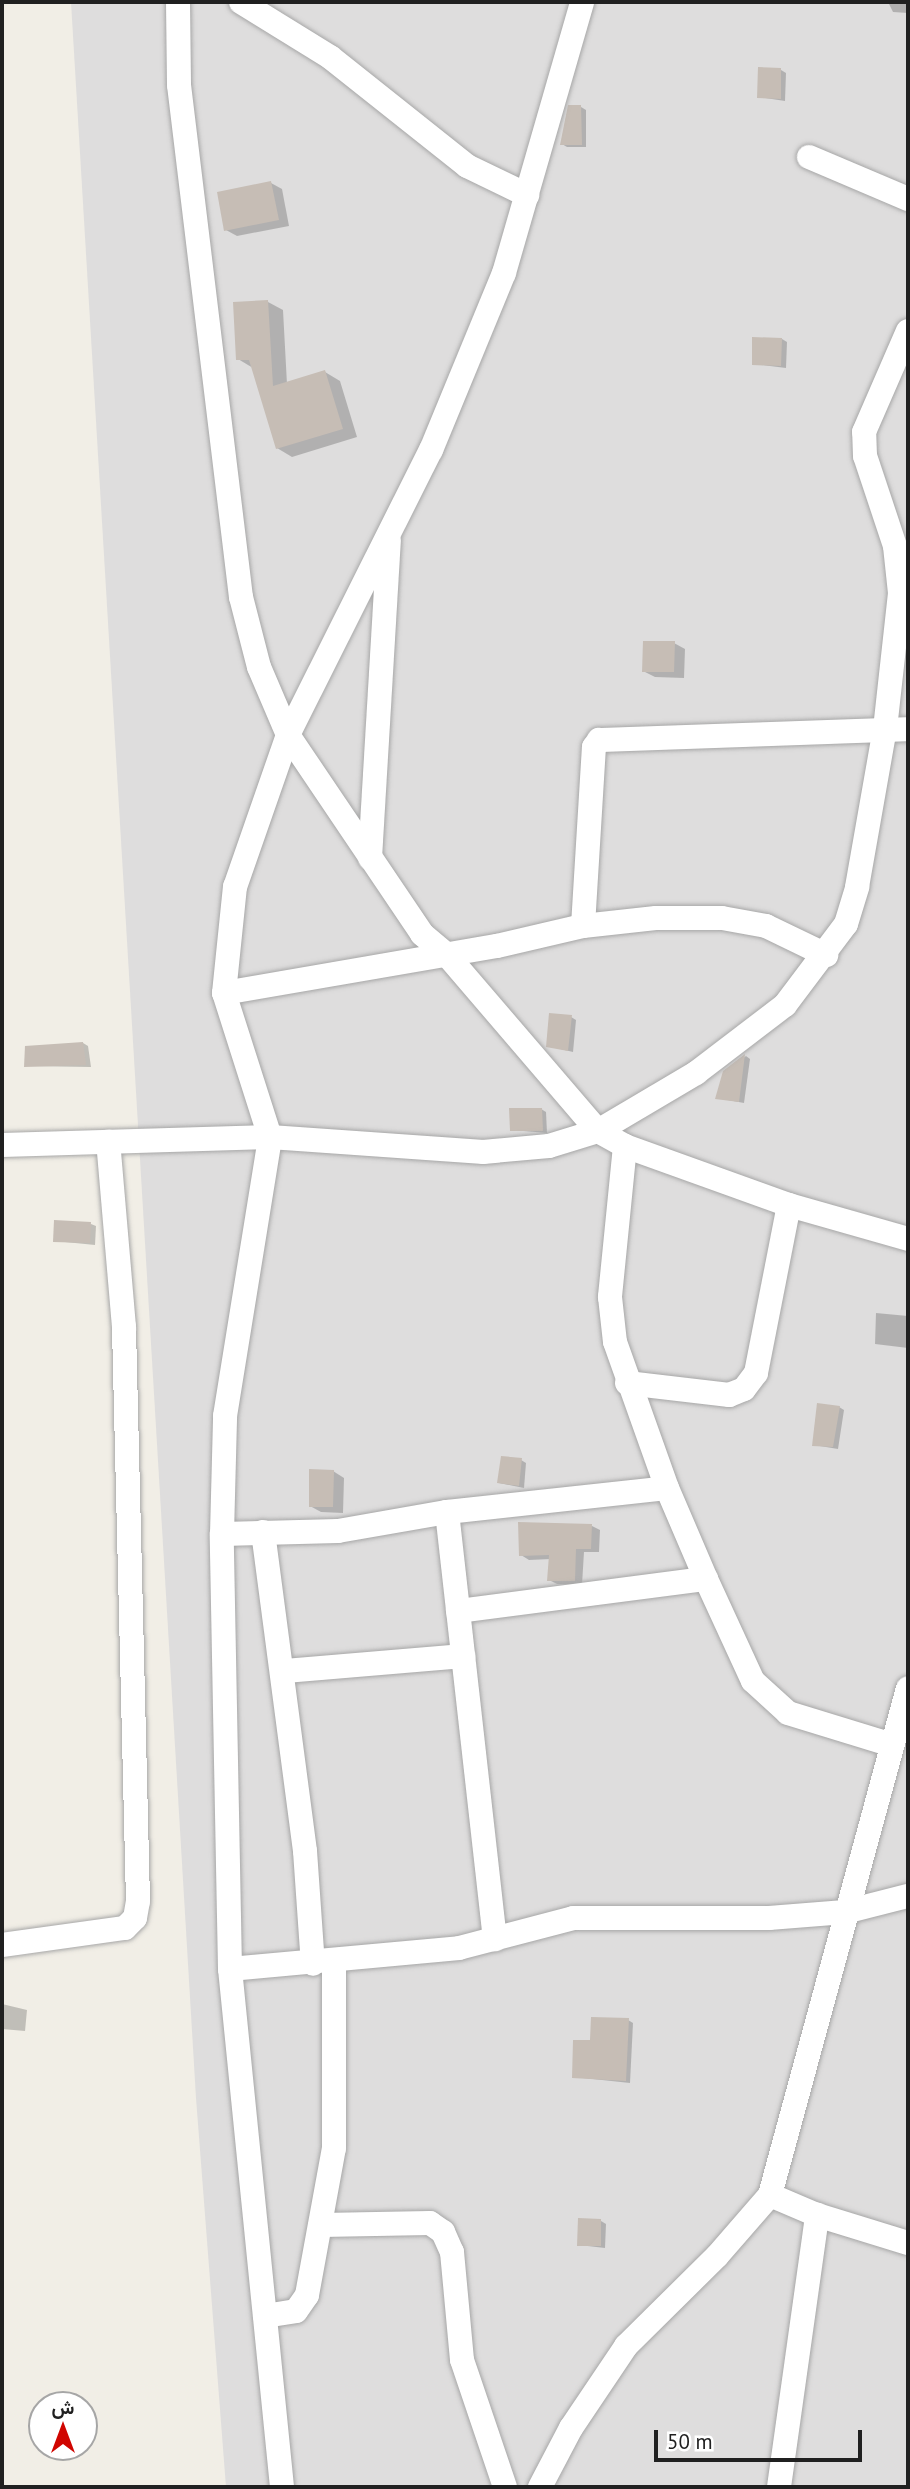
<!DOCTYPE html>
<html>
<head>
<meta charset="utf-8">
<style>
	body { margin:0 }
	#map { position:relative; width:910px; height:2489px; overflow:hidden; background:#f1eee6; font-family:"PT Sans",Vazirmatn,sans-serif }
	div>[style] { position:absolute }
	.residential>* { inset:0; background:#dedddd }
	.shadow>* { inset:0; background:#0003 }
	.building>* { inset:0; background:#c6bdb5 }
	.roads { filter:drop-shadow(0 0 2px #a7a7a7) drop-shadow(0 0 2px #a7a7a7) }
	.minor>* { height:24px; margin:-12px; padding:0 12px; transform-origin:12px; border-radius:12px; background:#fff }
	span { translate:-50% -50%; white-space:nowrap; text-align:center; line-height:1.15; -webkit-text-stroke:5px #fff; paint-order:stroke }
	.frame { position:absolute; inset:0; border:4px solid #202020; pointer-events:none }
	.north { position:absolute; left:28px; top:2391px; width:70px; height:70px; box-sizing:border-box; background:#fff; border:2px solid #a6a6a6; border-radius:50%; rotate:0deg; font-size:19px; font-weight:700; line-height:28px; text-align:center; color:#202020 }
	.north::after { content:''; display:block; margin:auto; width:24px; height:32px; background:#d00500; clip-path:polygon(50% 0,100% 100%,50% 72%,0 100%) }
	.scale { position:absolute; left:654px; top:2430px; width:208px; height:32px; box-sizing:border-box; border:4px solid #202020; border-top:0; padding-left:9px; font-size:21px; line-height:24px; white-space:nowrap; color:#202020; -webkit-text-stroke:5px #fff; paint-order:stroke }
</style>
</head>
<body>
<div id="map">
	<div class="residential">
		<div style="clip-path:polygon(71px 2px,908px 2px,908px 2487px,226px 2487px,196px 2098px)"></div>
	</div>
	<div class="shadow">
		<div style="clip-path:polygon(888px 2px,908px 2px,908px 13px,893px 12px)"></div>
		<div style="clip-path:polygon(781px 70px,786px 73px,785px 101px,759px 97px)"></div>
		<div style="clip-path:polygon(581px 107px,586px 110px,586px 147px,567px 147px,562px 144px)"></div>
		<div style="clip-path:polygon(271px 183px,282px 189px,289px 226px,237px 236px,226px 230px)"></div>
		<div style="clip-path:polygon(268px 302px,283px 310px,287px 384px,325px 372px,340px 381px,357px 437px,292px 457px,277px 448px,253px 368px,238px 359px)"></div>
		<div style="clip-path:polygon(782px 339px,787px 342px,786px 368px,753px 364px)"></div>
		<div style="clip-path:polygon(674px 643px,685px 649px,684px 678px,655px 677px,643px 671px)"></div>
		<div style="clip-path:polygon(571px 1017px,576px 1020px,573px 1052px,548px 1046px)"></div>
		<div style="clip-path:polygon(83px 1043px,88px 1046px,91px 1067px,26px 1066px)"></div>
		<div style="clip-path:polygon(746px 1056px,750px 1059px,744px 1103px,717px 1098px,725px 1072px)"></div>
		<div style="clip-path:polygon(541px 1109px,546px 1112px,547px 1133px,512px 1130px)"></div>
		<div style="clip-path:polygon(91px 1224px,96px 1226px,95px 1245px,55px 1241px)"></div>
		<div style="clip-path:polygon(876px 1313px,908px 1316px,908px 1348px,875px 1344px)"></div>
		<div style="clip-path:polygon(839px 1407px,844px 1410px,838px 1449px,814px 1445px)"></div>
		<div style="clip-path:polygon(521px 1460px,526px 1463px,524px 1488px,499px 1483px)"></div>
		<div style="clip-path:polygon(333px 1471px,344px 1478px,343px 1513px,321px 1512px,310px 1506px)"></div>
		<div style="clip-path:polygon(592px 1526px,600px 1530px,599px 1552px,584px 1552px,582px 1585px,557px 1584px,549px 1580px,551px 1559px,529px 1560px,521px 1555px)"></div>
		<div style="clip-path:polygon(2px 2004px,27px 2010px,25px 2031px,2px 2029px)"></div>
		<div style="clip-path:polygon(628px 2020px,633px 2023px,630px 2083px,574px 2077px,591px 2042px)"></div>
		<div style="clip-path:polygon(601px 2221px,606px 2224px,605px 2248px,579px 2245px)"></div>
		<div style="clip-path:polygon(710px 2485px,729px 2486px,731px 2487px,710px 2487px)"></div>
	</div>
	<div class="building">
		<div style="clip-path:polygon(758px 67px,781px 68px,781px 99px,757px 98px)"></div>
		<div style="clip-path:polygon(568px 105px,581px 105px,582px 145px,560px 145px)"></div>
		<div style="clip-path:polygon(271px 181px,279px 220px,224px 231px,217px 192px)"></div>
		<div style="clip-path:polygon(268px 300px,273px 386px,325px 370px,343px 429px,276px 449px,249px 360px,236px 360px,233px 302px)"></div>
		<div style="clip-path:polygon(752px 337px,782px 338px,781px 366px,752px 365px)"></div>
		<div style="clip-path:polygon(643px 641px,675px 641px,674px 672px,642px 672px)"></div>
		<div style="clip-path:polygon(549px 1013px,572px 1015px,568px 1051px,546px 1047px)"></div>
		<div style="clip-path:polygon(83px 1042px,86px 1065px,24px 1067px,25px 1046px)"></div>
		<div style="clip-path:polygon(745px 1054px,739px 1102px,715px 1099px,723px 1071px)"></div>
		<div style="clip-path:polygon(509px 1108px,542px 1108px,543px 1131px,510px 1131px)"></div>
		<div style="clip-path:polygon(54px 1220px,91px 1222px,90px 1243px,53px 1242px)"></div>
		<div style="clip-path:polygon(817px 1403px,840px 1406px,833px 1447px,812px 1446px)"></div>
		<div style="clip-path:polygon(501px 1456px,522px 1458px,519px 1486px,497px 1483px)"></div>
		<div style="clip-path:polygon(309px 1469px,334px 1470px,333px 1507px,309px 1507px)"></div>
		<div style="clip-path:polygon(518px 1522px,592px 1524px,591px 1549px,576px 1549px,575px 1581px,547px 1581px,549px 1555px,519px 1556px)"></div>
		<div style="clip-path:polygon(591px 2017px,629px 2018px,626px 2081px,572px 2078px,573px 2040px,590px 2040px)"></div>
		<div style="clip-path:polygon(578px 2218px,601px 2219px,601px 2246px,577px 2246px)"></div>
	</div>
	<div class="roads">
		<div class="minor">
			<div style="left:178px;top:2px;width:83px;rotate:89.3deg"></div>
			<div style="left:179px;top:85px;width:516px;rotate:83.1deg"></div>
			<div style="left:241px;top:597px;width:72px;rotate:75.6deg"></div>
			<div style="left:259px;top:667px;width:74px;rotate:66.9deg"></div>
			<div style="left:288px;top:735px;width:240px;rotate:56deg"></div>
			<div style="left:422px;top:934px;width:33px;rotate:40deg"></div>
			<div style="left:447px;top:955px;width:232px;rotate:49.4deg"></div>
			<div style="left:598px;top:1131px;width:31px;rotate:29deg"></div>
			<div style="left:625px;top:1146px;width:174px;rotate:19.8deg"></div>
			<div style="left:789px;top:1205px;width:124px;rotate:15.9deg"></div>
			<div style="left:241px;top:2px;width:105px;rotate:31.7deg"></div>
			<div style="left:330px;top:57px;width:175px;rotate:38.5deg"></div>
			<div style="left:467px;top:166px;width:67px;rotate:25.8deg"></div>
			<div style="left:809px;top:157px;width:108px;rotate:23deg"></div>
			<div style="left:370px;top:858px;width:318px;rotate:-86.6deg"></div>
			<div style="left:583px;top:926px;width:179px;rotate:-86.5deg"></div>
			<div style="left:594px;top:747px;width:9px;rotate:-54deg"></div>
			<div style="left:599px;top:740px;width:309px;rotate:-2deg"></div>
			<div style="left:224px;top:993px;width:277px;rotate:-9.8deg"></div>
			<div style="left:497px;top:946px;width:88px;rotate:-13.1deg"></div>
			<div style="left:583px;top:926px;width:73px;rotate:-6.3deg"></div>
			<div style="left:656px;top:918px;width:66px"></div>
			<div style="left:722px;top:918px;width:45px;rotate:10.3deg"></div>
			<div style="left:766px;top:926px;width:67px;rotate:25.8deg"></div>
			<div style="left:2px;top:1145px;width:268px;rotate:-1.7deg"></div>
			<div style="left:270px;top:1137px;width:214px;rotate:4deg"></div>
			<div style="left:483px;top:1152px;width:66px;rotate:-5.2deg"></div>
			<div style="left:549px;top:1146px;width:51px;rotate:-17deg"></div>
			<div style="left:598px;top:1131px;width:114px;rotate:-30.6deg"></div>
			<div style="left:696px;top:1073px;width:112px;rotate:-37.4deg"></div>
			<div style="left:785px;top:1005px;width:101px;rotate:-53deg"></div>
			<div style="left:846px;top:924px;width:39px;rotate:-73deg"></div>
			<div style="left:857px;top:887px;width:160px;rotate:-80deg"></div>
			<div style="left:885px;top:729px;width:137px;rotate:-83.7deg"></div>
			<div style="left:900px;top:593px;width:47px;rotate:-96.1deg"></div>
			<div style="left:895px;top:546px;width:95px;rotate:-108.4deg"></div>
			<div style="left:865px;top:456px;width:24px;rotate:-92deg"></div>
			<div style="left:864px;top:432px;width:110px;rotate:-66.5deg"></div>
			<div style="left:625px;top:1146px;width:152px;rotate:95.7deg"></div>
			<div style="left:610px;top:1297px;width:45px;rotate:83.7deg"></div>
			<div style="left:615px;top:1342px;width:155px;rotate:70.4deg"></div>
			<div style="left:667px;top:1488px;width:99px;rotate:66.8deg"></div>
			<div style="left:706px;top:1579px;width:112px;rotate:65.3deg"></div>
			<div style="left:753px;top:1681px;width:47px;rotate:42.4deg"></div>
			<div style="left:788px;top:1713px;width:109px;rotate:17.1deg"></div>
			<div style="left:627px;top:1383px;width:103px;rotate:6.7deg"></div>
			<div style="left:729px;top:1395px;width:16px;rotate:-22deg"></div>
			<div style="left:744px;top:1389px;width:20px;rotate:-53deg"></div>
			<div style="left:756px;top:1373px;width:171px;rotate:-78.9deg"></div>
			<div style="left:447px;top:1512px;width:430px;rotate:83.6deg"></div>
			<div style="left:263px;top:1532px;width:322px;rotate:82.5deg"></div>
			<div style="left:305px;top:1851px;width:113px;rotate:86deg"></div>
			<div style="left:222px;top:1534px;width:116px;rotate:-1.5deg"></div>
			<div style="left:338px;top:1531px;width:111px;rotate:-9.9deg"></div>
			<div style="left:447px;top:1512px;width:221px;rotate:-6.2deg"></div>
			<div style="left:458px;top:1611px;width:250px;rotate:-7.4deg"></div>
			<div style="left:285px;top:1671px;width:179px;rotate:-4.8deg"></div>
			<div style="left:2px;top:1945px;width:124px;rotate:-7.9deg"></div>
			<div style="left:125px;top:1928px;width:14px;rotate:-45deg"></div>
			<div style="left:135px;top:1918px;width:17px;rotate:-80deg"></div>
			<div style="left:138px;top:1901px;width:574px;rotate:-91.4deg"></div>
			<div style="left:124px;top:1327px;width:186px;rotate:-94.9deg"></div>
			<div style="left:230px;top:1969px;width:230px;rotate:-5.2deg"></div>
			<div style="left:459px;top:1948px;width:118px;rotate:-14.7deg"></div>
			<div style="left:573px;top:1918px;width:196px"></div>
			<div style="left:769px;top:1918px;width:76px;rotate:-4.5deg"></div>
			<div style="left:845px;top:1912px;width:65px;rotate:-14.3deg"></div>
			<div style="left:770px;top:2195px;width:51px;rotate:23.1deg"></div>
			<div style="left:817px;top:2215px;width:95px;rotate:17.1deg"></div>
			<div style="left:321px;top:2225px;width:109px;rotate:-1.1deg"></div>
			<div style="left:430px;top:2223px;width:16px;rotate:35deg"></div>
			<div style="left:443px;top:2232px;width:22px;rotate:66deg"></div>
			<div style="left:452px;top:2252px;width:108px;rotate:84.7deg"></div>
			<div style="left:462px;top:2360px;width:134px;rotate:71.3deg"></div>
			<div style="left:265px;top:2316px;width:31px;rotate:-9deg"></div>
			<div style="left:296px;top:2311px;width:19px;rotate:-55deg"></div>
			<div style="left:307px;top:2295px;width:149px;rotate:-79.6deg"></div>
			<div style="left:334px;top:2148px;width:185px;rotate:-90deg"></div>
			<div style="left:282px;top:2487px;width:521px;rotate:-95.73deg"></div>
			<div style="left:230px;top:1969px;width:435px;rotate:-91.1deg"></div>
			<div style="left:222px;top:1534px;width:118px;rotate:-88.5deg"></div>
			<div style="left:225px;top:1416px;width:283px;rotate:-80.8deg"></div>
			<div style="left:270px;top:1137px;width:151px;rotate:-107.7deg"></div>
			<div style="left:224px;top:993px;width:107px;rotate:-84.1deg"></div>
			<div style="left:235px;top:887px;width:161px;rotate:-70.8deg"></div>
			<div style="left:288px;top:735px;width:319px;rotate:-63.4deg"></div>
			<div style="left:431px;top:450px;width:191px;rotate:-67.6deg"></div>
			<div style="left:504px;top:273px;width:282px;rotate:-73.9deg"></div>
			<div style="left:540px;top:2487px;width:67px;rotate:-62.3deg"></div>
			<div style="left:571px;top:2428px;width:99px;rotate:-56.1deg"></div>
			<div style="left:626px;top:2346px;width:128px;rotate:-44.7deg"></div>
			<div style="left:717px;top:2256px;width:81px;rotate:-49deg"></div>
			<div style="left:770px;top:2195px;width:525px;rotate:-74.77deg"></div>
			<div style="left:779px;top:2487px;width:275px;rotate:-82deg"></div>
		</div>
	</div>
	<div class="frame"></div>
	<div class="north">ش</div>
	<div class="scale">50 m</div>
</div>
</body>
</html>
